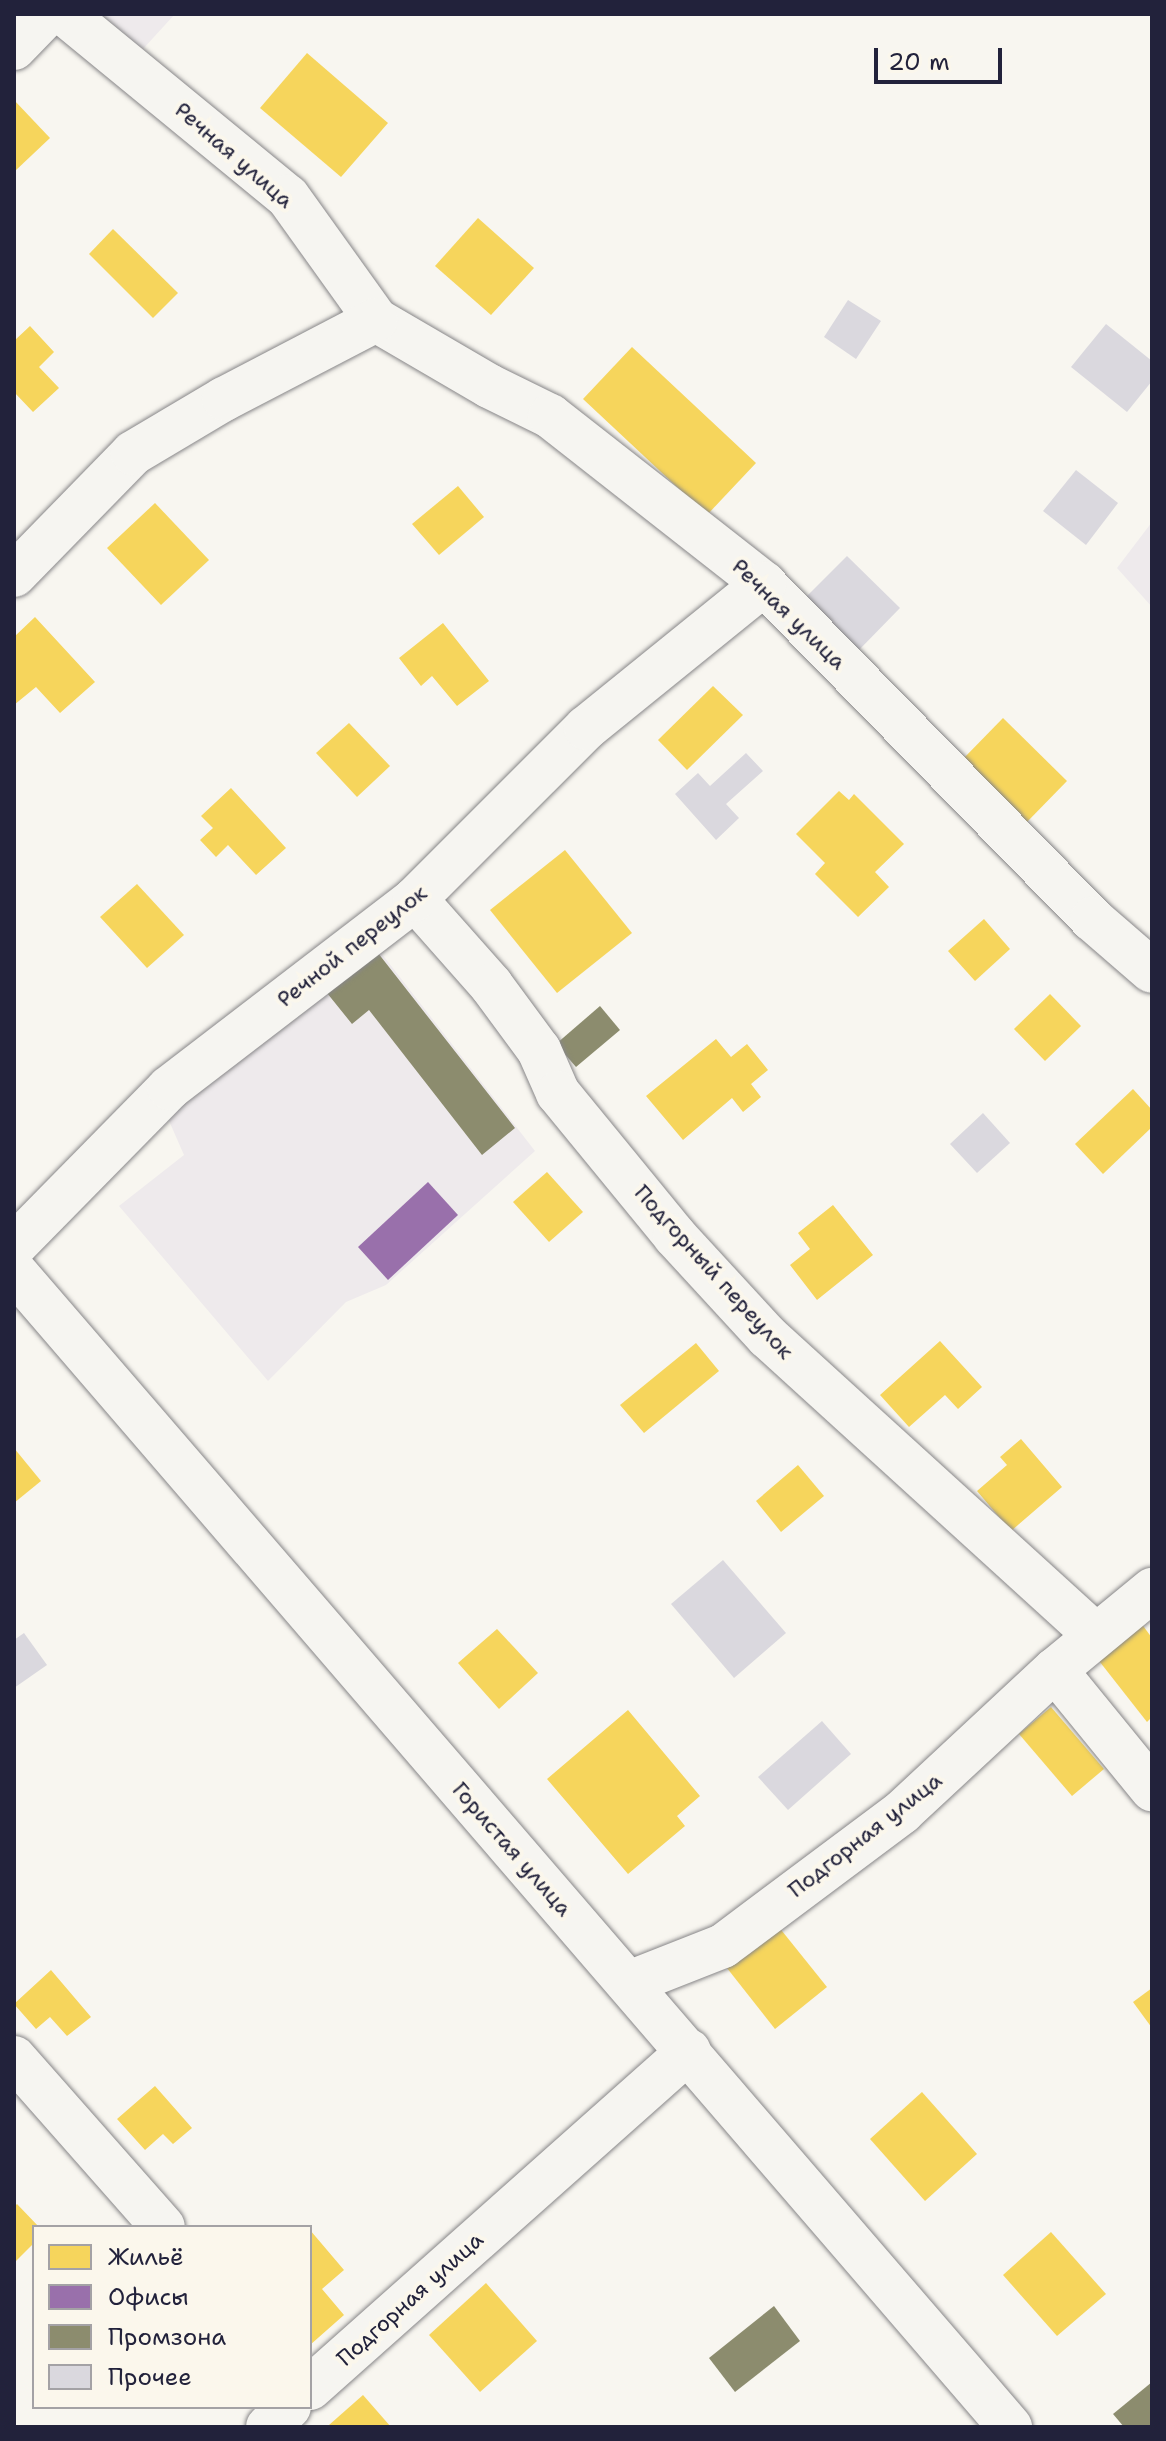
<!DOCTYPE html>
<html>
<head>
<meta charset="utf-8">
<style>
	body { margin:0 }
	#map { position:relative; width:1166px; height:2441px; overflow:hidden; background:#f8f6f0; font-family:"Shantell Sans",sans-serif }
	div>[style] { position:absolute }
	.built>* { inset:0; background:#eeeaec }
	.homes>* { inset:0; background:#f6d55c }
	.offices>* { inset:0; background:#9970ab }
	.industry>* { inset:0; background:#8c8c6e }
	.building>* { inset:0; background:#dad8de }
	.roads { filter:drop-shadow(0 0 2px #878688) drop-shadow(0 0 2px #878688) }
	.minor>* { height:44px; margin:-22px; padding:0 22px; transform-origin:22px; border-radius:22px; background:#f6f5f1 }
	span { translate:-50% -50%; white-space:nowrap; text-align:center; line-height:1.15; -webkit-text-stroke:8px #fbf7ec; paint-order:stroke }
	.street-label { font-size:22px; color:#22223b }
	.frame { position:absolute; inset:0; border:16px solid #22223b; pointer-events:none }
	.legend { position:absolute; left:32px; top:2225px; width:280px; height:184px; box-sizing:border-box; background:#fbf7ec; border:2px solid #a4a2a5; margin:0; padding:10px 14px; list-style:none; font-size:24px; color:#22223b }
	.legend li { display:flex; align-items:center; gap:16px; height:40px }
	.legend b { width:40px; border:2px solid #a4a2a5 }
	.scale { position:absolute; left:874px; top:48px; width:128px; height:36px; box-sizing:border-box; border:4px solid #22223b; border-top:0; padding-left:10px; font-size:24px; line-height:28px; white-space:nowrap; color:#22223b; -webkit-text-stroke:6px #fbf7ec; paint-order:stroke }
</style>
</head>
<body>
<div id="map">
	<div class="built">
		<div style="clip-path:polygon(87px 14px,175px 14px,143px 49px)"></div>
		<div style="clip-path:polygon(1152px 522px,1152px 607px,1117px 568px)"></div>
		<div style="clip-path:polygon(378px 949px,535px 1151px,386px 1285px,346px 1302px,268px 1381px,119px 1206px,184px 1155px,166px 1114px)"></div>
	</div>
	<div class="homes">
		<div style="clip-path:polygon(307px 53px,388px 123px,341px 177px,260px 108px)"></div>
		<div style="clip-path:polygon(14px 100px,50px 138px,14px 172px)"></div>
		<div style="clip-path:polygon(478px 218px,534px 268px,491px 315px,435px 266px)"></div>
		<div style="clip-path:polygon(113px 229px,178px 293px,153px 318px,89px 254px)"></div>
		<div style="clip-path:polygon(30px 326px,54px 352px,39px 367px,59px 388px,33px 412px,14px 392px,14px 341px)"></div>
		<div style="clip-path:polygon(632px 347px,756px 463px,707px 515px,583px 399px)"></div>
		<div style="clip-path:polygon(458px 486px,484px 517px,439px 555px,412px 524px)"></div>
		<div style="clip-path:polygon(155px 503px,209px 560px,161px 605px,107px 548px)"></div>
		<div style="clip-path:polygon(35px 617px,95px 682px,60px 713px,36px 687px,14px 705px,14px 637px)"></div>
		<div style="clip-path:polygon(443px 623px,489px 681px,457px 706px,432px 676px,421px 686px,399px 658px)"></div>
		<div style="clip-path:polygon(713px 686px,743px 715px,687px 770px,658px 740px)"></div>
		<div style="clip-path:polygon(1003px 718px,1067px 781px,1026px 823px,962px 760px)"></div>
		<div style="clip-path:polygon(349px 723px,390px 766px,357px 797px,316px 753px)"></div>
		<div style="clip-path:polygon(231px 788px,286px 848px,256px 875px,228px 845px,216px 857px,200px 840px,213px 828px,201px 816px)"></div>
		<div style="clip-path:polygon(839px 791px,849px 800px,854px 794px,904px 844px,875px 872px,889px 887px,858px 917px,815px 874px,825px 863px,796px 834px)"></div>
		<div style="clip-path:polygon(565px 850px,632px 933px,557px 993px,490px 910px)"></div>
		<div style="clip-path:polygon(137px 884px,184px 935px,147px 968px,100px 917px)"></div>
		<div style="clip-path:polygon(984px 919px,1010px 949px,975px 981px,948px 951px)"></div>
		<div style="clip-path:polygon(1050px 994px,1081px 1026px,1045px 1061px,1014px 1029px)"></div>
		<div style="clip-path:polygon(716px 1039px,731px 1057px,747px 1044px,768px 1070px,751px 1084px,761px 1097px,743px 1112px,732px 1098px,683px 1140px,646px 1096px)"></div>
		<div style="clip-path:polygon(1133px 1089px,1152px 1110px,1152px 1127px,1103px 1174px,1075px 1144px)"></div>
		<div style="clip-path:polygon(547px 1172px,583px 1212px,549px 1242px,513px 1202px)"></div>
		<div style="clip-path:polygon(833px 1205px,873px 1255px,817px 1300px,790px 1265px,810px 1249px,798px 1233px)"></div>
		<div style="clip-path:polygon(940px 1341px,982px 1387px,958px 1409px,945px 1395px,909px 1427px,880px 1395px)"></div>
		<div style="clip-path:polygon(696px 1343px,719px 1371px,644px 1433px,620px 1405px)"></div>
		<div style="clip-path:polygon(1021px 1439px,1062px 1487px,1011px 1531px,977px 1491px,1007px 1465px,1000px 1457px)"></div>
		<div style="clip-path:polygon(14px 1448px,41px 1481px,14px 1503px)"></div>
		<div style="clip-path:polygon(798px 1465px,824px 1496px,781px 1532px,756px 1501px)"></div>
		<div style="clip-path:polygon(1141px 1623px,1152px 1638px,1152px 1717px,1147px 1722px,1096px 1657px)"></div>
		<div style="clip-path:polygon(497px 1629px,538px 1673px,499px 1709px,458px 1663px)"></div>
		<div style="clip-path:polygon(1051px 1707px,1104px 1769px,1072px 1796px,1019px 1734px)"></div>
		<div style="clip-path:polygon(628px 1710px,700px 1796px,677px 1816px,685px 1826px,628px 1874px,547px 1779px)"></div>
		<div style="clip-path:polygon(774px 1921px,827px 1987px,775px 2029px,723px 1963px)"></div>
		<div style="clip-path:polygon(51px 1970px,91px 2017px,67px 2036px,50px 2017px,36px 2029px,14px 2004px)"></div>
		<div style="clip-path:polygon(1152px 1988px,1152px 2028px,1133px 2002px)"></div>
		<div style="clip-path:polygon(155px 2086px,192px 2128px,173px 2144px,163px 2134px,145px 2150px,117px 2119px)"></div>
		<div style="clip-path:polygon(922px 2092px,977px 2154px,925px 2201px,870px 2139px)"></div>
		<div style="clip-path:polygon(17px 2204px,39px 2227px,34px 2227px,34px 2243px,14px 2263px,14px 2207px)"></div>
		<div style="clip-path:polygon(310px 2230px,344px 2270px,322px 2289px,344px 2315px,310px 2345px)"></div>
		<div style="clip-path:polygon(1051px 2232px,1106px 2294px,1057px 2336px,1003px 2275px)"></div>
		<div style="clip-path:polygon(486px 2283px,537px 2341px,480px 2392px,429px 2335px)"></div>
		<div style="clip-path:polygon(363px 2395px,391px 2427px,330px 2427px,329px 2425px)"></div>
	</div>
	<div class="offices">
		<div style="clip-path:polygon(428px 1182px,458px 1215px,388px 1280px,358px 1247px)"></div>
	</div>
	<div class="industry">
		<div style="clip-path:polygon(378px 953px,515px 1128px,482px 1155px,369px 1010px,352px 1024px,327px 993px)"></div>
		<div style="clip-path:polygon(600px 1006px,620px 1030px,576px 1067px,556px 1044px)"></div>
		<div style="clip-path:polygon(774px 2306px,800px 2341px,735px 2392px,709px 2358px)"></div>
		<div style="clip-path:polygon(1152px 2382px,1152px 2427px,1124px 2427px,1113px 2414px)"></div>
	</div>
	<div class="building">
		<div style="clip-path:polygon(848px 300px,881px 321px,856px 359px,824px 337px)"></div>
		<div style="clip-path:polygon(1106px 324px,1152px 361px,1152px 381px,1127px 412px,1071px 367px)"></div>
		<div style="clip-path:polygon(1076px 470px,1118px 503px,1086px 545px,1043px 511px)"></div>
		<div style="clip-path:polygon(847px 556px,900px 608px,858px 651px,805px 598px)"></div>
		<div style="clip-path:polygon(746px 753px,763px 771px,726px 804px,739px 818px,716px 840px,675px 794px,698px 773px,710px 786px)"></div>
		<div style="clip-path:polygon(983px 1113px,1010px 1143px,977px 1173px,950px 1144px)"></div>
		<div style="clip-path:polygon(723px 1560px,786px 1633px,734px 1678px,671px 1604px)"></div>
		<div style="clip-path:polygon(24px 1633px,47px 1665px,14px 1688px,14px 1640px)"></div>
		<div style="clip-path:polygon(822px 1721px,851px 1754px,788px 1810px,758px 1777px)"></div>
	</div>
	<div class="roads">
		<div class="minor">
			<div style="left:65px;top:14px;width:288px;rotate:39.4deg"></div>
			<div style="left:288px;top:197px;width:151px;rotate:54.4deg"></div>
			<div style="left:376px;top:320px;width:131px;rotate:30.3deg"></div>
			<div style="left:489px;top:386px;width:68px;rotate:26.2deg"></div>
			<div style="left:550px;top:416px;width:272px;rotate:38.1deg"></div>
			<div style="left:764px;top:584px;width:469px;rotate:45.6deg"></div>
			<div style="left:1092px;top:919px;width:79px;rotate:40.9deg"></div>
			<div style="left:14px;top:48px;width:47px;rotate:-45.9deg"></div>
			<div style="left:14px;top:575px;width:170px;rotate:-45.7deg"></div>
			<div style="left:133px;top:453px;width:106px;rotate:-30.7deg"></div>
			<div style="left:224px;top:399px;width:171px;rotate:-27.5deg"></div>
			<div style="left:415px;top:899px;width:115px;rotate:48.5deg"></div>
			<div style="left:491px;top:985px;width:81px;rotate:53.6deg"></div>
			<div style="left:539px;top:1050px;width:47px;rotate:66.2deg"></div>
			<div style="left:558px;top:1093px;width:185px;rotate:50.7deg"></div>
			<div style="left:675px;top:1236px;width:137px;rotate:47.4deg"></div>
			<div style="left:768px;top:1337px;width:443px;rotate:42.3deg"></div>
			<div style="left:14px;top:1246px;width:221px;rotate:-45.5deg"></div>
			<div style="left:169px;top:1088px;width:310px;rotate:-37.5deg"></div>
			<div style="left:415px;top:899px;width:242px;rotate:-45deg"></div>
			<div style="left:586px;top:728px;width:229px;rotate:-39deg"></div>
			<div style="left:14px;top:1271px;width:1526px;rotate:49.25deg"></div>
			<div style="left:1055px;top:1670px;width:154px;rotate:50.8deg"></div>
			<div style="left:629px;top:1983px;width:101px;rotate:-21.5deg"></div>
			<div style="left:723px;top:1946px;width:224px;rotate:-36.8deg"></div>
			<div style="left:902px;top:1812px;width:209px;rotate:-42.9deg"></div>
			<div style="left:1055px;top:1670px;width:126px;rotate:-39.5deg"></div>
			<div style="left:14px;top:2058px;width:225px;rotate:48.6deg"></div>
			<div style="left:310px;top:2388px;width:507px;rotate:-41.64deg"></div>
			<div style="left:268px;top:2427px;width:29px;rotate:-44deg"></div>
		</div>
	</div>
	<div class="street-label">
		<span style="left:234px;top:155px;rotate:41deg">Речная улица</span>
		<span style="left:789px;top:614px;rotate:44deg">Речная улица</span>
		<span style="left:352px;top:946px;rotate:-38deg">Речной переулок</span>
		<span style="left:714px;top:1272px;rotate:48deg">Подгорный переулок</span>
		<span style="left:865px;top:1835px;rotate:-38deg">Подгорная улица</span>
		<span style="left:512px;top:1849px;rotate:49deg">Гористая улица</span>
		<span style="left:410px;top:2299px;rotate:-42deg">Подгорная улица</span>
	</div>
	<div class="frame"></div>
	<ul class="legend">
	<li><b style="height:22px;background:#f6d55c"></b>Жильё</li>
	<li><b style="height:22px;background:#9970ab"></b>Офисы</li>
	<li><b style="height:22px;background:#8c8c6e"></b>Промзона</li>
	<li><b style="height:22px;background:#dad8de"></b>Прочее</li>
	</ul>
	<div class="scale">20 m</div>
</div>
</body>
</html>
